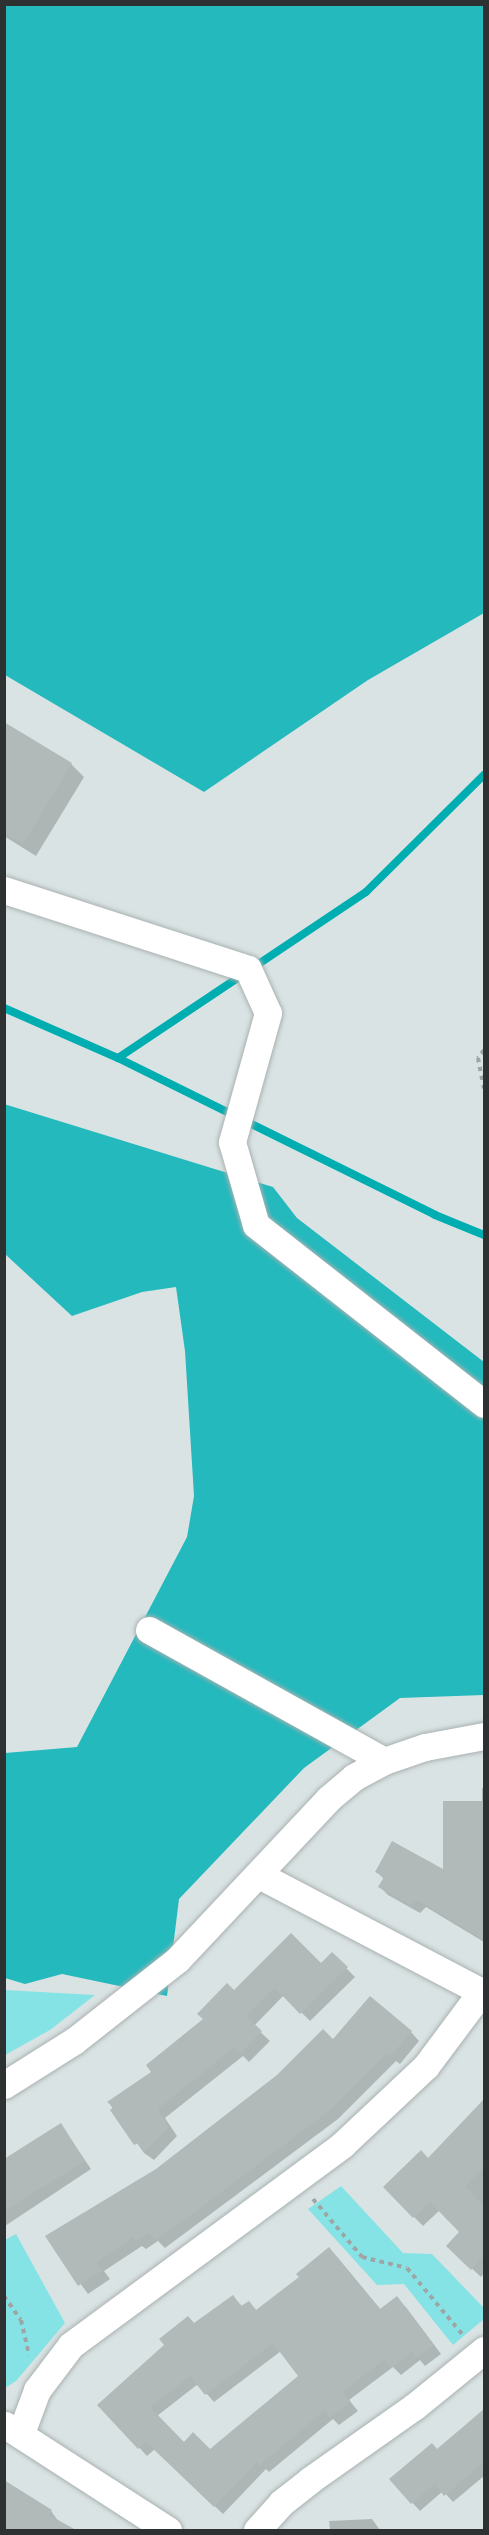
<!DOCTYPE html>
<html>
<head>
<meta charset="utf-8">
<style>
	body { margin:0 }
	#map { position:relative; width:489px; height:2535px; overflow:hidden; background:#dae3e3; font-family:Helvetica,sans-serif }
	div>[style] { position:absolute }
	.green>* { inset:0; background:#85e3e5 }
	.forest>* { inset:0; background:#24b9bd }
	.shadow>* { inset:0; background:#0003 }
	.stream>* { height:8px; margin:-4px; padding:0 4px; transform-origin:4px; border-radius:4px; background:#00adb1 }
	.building>* { inset:0; background:#b1b9b9 }
	.path>* { height:4px; margin-top:-2px; transform-origin:0; background:repeating-linear-gradient(90deg,#9ea5a5 0 4.5px,transparent 0 9px) }
	.roads { filter:drop-shadow(0 0 2px #a9b1b1) drop-shadow(0 0 2px #a9b1b1) }
	.minor>* { height:27px; margin:-13.5px; padding:0 13.5px; transform-origin:13.5px; border-radius:13.5px; background:#fff }
	span { translate:-50% -50%; white-space:nowrap; text-align:center; line-height:1.15; -webkit-text-stroke:5px #fff; paint-order:stroke }
	.frame { position:absolute; inset:0; border:6px solid #2e3131; pointer-events:none }
</style>
</head>
<body>
<div id="map">
	<div class="green">
		<div style="clip-path:polygon(4px 1990px,5px 1990px,95px 1995px,50px 2030px,5px 2055px)"></div>
		<div style="clip-path:polygon(341px 2186px,403px 2253px,432px 2254px,484px 2308px,484px 2319px,453px 2345px,404px 2284px,377px 2285px,308px 2209px)"></div>
		<div style="clip-path:polygon(16px 2234px,65px 2323px,16px 2381px,5px 2388px,5px 2240px)"></div>
	</div>
	<div class="forest">
		<div style="clip-path:polygon(5px 4px,484px 5px,484px 613px,368px 680px,204px 792px,5px 675px)"></div>
		<div style="clip-path:polygon(4px 1104px,273px 1187px,297px 1218px,484px 1362px,484px 1695px,400px 1698px,304px 1768px,179px 1899px,167px 1996px,62px 1974px,25px 1984px,5px 1978px,5px 1753px,77px 1747px,187px 1537px,194px 1496px,185px 1351px,176px 1287px,142px 1292px,72px 1316px,5px 1254px)"></div>
	</div>
	<div class="shadow">
		<div style="clip-path:polygon(4px 724px,71px 764px,84px 777px,36px 856px,4px 836px)"></div>
		<div style="clip-path:polygon(482px 1788px,484px 1788px,484px 1942px,426px 1907px,420px 1913px,388px 1895px,380px 1887px,384px 1879px,377px 1872px,444px 1872px,482px 1803px)"></div>
		<div style="clip-path:polygon(332px 1954px,355px 1977px,310px 2021px,284px 1995px,254px 2026px,270px 2041px,249px 2062px,243px 2056px,165px 2118px,177px 2136px,154px 2160px,144px 2153px,109px 2103px,154px 2073px,234px 1992px,321px 1965px)"></div>
		<div style="clip-path:polygon(411px 2032px,419px 2041px,400px 2064px,396px 2061px,338px 2119px,165px 2248px,158px 2241px,146px 2249px,142px 2246px,104px 2271px,110px 2279px,88px 2294px,47px 2237px,157px 2171px,333px 2041px)"></div>
		<div style="clip-path:polygon(484px 2101px,484px 2273px,481px 2277px,448px 2246px,461px 2232px,440px 2210px,423px 2226px,385px 2187px,429px 2160px)"></div>
		<div style="clip-path:polygon(61px 2125px,91px 2169px,5px 2226px,4px 2160px)"></div>
		<div style="clip-path:polygon(evenodd,337px 2257px,381px 2310px,405px 2306px,441px 2354px,425px 2366px,420px 2360px,401px 2375px,393px 2367px,349px 2400px,358px 2411px,339px 2425px,333px 2419px,269px 2472px,266px 2469px,223px 2514px,155px 2449px,147px 2456px,100px 2405px,233px 2297px,243px 2307px,249px 2302px,257px 2311px,337px 2257px,281px 2351px,300px 2376px,210px 2451px,184px 2444px,157px 2416px,198px 2384px,214px 2402px,281px 2351px)"></div>
		<div style="clip-path:polygon(484px 2411px,484px 2476px,453px 2502px,443px 2491px,420px 2511px,399px 2488px)"></div>
		<div style="clip-path:polygon(5px 2482px,51px 2511px,59px 2522px,73px 2530px,4px 2530px)"></div>
		<div style="clip-path:polygon(372px 2519px,380px 2530px,315px 2530px,330px 2530px,329px 2521px)"></div>
	</div>
	<div class="stream">
		<div style="left:4px;top:1008px;width:124px;rotate:23.7deg"></div>
		<div style="left:118px;top:1058px;width:354px;rotate:26.3deg"></div>
		<div style="left:435px;top:1215px;width:53px;rotate:22.2deg"></div>
		<div style="left:118px;top:1058px;width:298px;rotate:-33.8deg"></div>
		<div style="left:366px;top:892px;width:166px;rotate:-44.8deg"></div>
	</div>
	<div class="building">
		<div style="clip-path:polygon(4px 722px,72px 763px,23px 844px,4px 833px)"></div>
		<div style="clip-path:polygon(443px 1801px,484px 1801px,484px 1940px,417px 1900px,411px 1905px,378px 1887px,384px 1877px,375px 1872px,392px 1841px,443px 1869px)"></div>
		<div style="clip-path:polygon(291px 1933px,321px 1963px,332px 1952px,348px 1967px,300px 2014px,275px 1988px,246px 2016px,262px 2031px,240px 2054px,233px 2048px,158px 2109px,169px 2127px,144px 2152px,138px 2143px,134px 2145px,110px 2110px,114px 2107px,107px 2102px,151px 2072px,146px 2065px,203px 2019px,197px 2014px,227px 1983px,234px 1990px)"></div>
		<div style="clip-path:polygon(370px 1996px,412px 2031px,390px 2057px,387px 2053px,329px 2111px,179px 2224px,155px 2240px,149px 2233px,136px 2241px,133px 2237px,97px 2262px,103px 2270px,78px 2286px,45px 2236px,156px 2169px,277px 2075px,323px 2029px,333px 2039px)"></div>
		<div style="clip-path:polygon(484px 2099px,484px 2167px,465px 2187px,484px 2206px,484px 2255px,471px 2270px,446px 2246px,459px 2232px,430px 2202px,413px 2218px,383px 2187px,421px 2150px,428px 2158px)"></div>
		<div style="clip-path:polygon(61px 2123px,85px 2161px,4px 2211px,4px 2159px)"></div>
		<div style="clip-path:polygon(evenodd,329px 2247px,380px 2309px,397px 2296px,434px 2345px,416px 2358px,412px 2352px,391px 2368px,385px 2359px,342px 2392px,351px 2402px,330px 2418px,324px 2411px,260px 2465px,257px 2462px,214px 2507px,146px 2442px,138px 2449px,97px 2405px,164px 2345px,159px 2339px,188px 2316px,194px 2323px,233px 2295px,241px 2306px,249px 2301px,256px 2310px,299px 2277px,296px 2274px,329px 2247px,273px 2343px,298px 2376px,210px 2449px,193px 2432px,184px 2442px,150px 2407px,190px 2376px,205px 2395px,273px 2343px)"></div>
		<div style="clip-path:polygon(484px 2409px,484px 2462px,444px 2496px,435px 2484px,411px 2504px,389px 2479px,432px 2443px,437px 2449px)"></div>
		<div style="clip-path:polygon(4px 2480px,52px 2510px,49px 2515px,76px 2530px,4px 2530px)"></div>
	</div>
	<div class="path">
		<div style="left:484px;top:1050px;width:10px;rotate:127deg"></div>
		<div style="left:478px;top:1058px;width:31px;rotate:79deg"></div>
		<div style="left:313px;top:2199px;width:76px;rotate:49.8deg"></div>
		<div style="left:362px;top:2257px;width:46px;rotate:13.7deg"></div>
		<div style="left:407px;top:2268px;width:86px;rotate:50.2deg"></div>
		<div style="left:4px;top:2296px;width:29px;rotate:55deg"></div>
		<div style="left:21px;top:2320px;width:36px;rotate:77deg"></div>
	</div>
	<div class="roads">
		<div class="minor">
			<div style="left:4px;top:890px;width:256px;rotate:17.9deg"></div>
			<div style="left:248px;top:969px;width:48px;rotate:65.6deg"></div>
			<div style="left:268px;top:1013px;width:134px;rotate:105.6deg"></div>
			<div style="left:232px;top:1142px;width:86px;rotate:73.9deg"></div>
			<div style="left:256px;top:1225px;width:290px;rotate:38.1deg"></div>
			<div style="left:149px;top:1630px;width:269px;rotate:29.1deg"></div>
			<div style="left:384px;top:1761px;width:43px;rotate:-18.9deg"></div>
			<div style="left:425px;top:1747px;width:60px;rotate:-10.6deg"></div>
			<div style="left:259px;top:1875px;width:254px;rotate:27.7deg"></div>
			<div style="left:4px;top:2085px;width:83px;rotate:-32.2deg"></div>
			<div style="left:74px;top:2041px;width:131px;rotate:-38.2deg"></div>
			<div style="left:177px;top:1960px;width:221px;rotate:-46.8deg"></div>
			<div style="left:328px;top:1799px;width:34px;rotate:-40deg"></div>
			<div style="left:354px;top:1777px;width:34px;rotate:-28deg"></div>
			<div style="left:5px;top:2425px;width:194px;rotate:32.8deg"></div>
			<div style="left:21px;top:2433px;width:46px;rotate:-69.6deg"></div>
			<div style="left:37px;top:2390px;width:56px;rotate:-52.9deg"></div>
			<div style="left:71px;top:2345px;width:337px;rotate:-36.4deg"></div>
			<div style="left:342px;top:2145px;width:115px;rotate:-43.2deg"></div>
			<div style="left:426px;top:2066px;width:94px;rotate:-53.3deg"></div>
			<div style="left:257px;top:2530px;width:36px;rotate:-48deg"></div>
			<div style="left:281px;top:2503px;width:37px;rotate:-38deg"></div>
			<div style="left:310px;top:2480px;width:128px;rotate:-35.2deg"></div>
			<div style="left:415px;top:2406px;width:89px;rotate:-39.1deg"></div>
		</div>
	</div>
	<div class="frame"></div>
</div>
</body>
</html>
